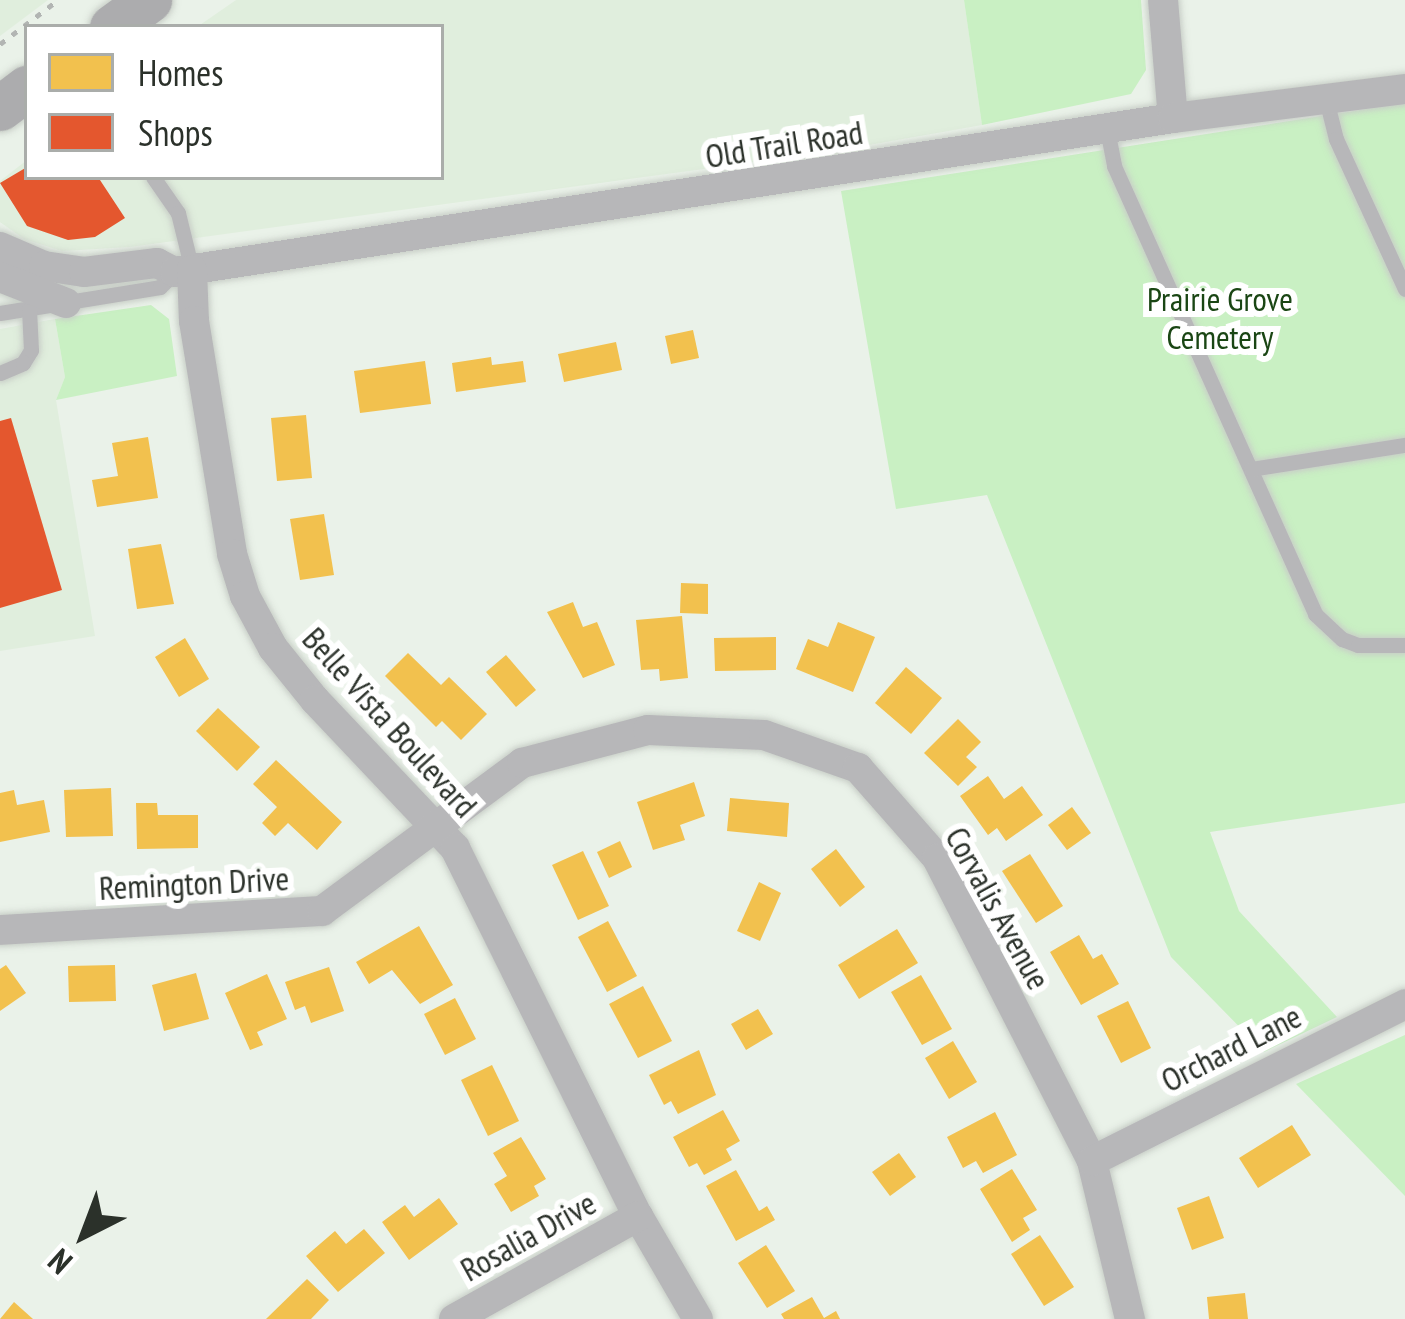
<!DOCTYPE html>
<html>
<head>
<meta charset="utf-8">
<style>
	body { margin:0 }
	#map { position:relative; width:1405px; height:1319px; overflow:hidden; background:#eaf2e9; font-family:"PT Sans Narrow",sans-serif }
	div>[style] { position:absolute }
	.built>* { inset:0; background:#e0eedd }
	.green>* { inset:0; background:#c9f0c3 }
	.homes>* { inset:0; background:#f2c14e }
	.shops>* { inset:0; background:#e4572e }
	.path>* { height:4.5px; margin-top:-2.25px; transform-origin:0; background:repeating-linear-gradient(90deg,#b2b5b3 0 6px,transparent 0 15px) }
	.roads { filter:drop-shadow(0 0 3px #c8cec7) drop-shadow(0 0 3px #c8cec7) }
	.service>* { height:15px; margin:-7.5px; padding:0 7.5px; transform-origin:7.5px; border-radius:7.5px; background:#b7b7b9 }
	.minor>* { height:30px; margin:-15px; padding:0 15px; transform-origin:15px; border-radius:15px; background:#b7b7b9 }
	.secondary>* { height:45px; margin:-22.5px; padding:0 22.5px; transform-origin:22.5px; border-radius:22.5px; background:#acacae }
	span { translate:-50% -50%; white-space:nowrap; text-align:center; line-height:1.15; -webkit-text-stroke:12px #fff; paint-order:stroke }
	.street-label { font-size:33px; color:#2b312a }
	.park-label { font-size:33px; color:#1a4614 }
	.legend { position:absolute; left:24px; top:24px; width:420px; height:156px; box-sizing:border-box; background:#fff; border:3px solid #aaadaa; margin:0; padding:15px 21px; list-style:none; font-size:36px; color:#2b312a }
	.legend li { display:flex; align-items:center; gap:24px; height:60px }
	.legend b { width:60px; border:3px solid #aaadaa }
	.north { position:absolute; left:24px; top:1175px; width:120px; height:120px; -webkit-text-stroke:9px #fff; paint-order:stroke; rotate:222deg; font-size:33px; font-weight:700; line-height:48px; text-align:center; color:#2b312a }
	.north::after { content:''; display:block; margin:auto; width:42px; height:54px; background:#2b312a; clip-path:polygon(50% 0,100% 100%,50% 72%,0 100%) }
</style>
</head>
<body>
<div id="map">
	<div class="built">
		<div style="clip-path:polygon(0 0,48px 0,0 36px)"></div>
		<div style="clip-path:polygon(236px 0,964px 0,982px 125px,835px 151px,130px 247px,62px 251px,24px 239px,0 222px,0 181px,27px 160px,27px 177px,441px 177px,441px 27px,197px 27px)"></div>
		<div style="clip-path:polygon(55px 319px,65px 377px,56px 400px,95px 636px,0 651px,0 329px)"></div>
	</div>
	<div class="green">
		<div style="clip-path:polygon(964px 0,1141px 0,1146px 70px,1131px 94px,982px 125px)"></div>
		<div style="clip-path:polygon(1405px 103px,1405px 803px,1210px 832px,1239px 911px,1337px 1017px,1264px 1052px,1171px 957px,987px 495px,896px 509px,841px 191px)"></div>
		<div style="clip-path:polygon(151px 305px,169px 319px,177px 376px,56px 400px,65px 377px,55px 319px)"></div>
		<div style="clip-path:polygon(1405px 1035px,1405px 1196px,1296px 1084px)"></div>
	</div>
	<div class="homes">
		<div style="clip-path:polygon(693px 330px,699px 358px,671px 364px,665px 336px)"></div>
		<div style="clip-path:polygon(616px 342px,622px 370px,564px 382px,558px 354px)"></div>
		<div style="clip-path:polygon(491px 357px,492px 365px,523px 361px,526px 382px,456px 392px,452px 363px)"></div>
		<div style="clip-path:polygon(425px 361px,431px 404px,360px 413px,354px 371px)"></div>
		<div style="clip-path:polygon(306px 415px,312px 478px,277px 481px,271px 418px)"></div>
		<div style="clip-path:polygon(148px 437px,158px 498px,97px 507px,92px 480px,118px 476px,112px 443px)"></div>
		<div style="clip-path:polygon(324px 514px,334px 575px,300px 580px,290px 519px)"></div>
		<div style="clip-path:polygon(161px 544px,174px 604px,137px 609px,128px 549px)"></div>
		<div style="clip-path:polygon(681px 583px,708px 584px,708px 614px,680px 613px)"></div>
		<div style="clip-path:polygon(573px 602px,583px 627px,597px 622px,615px 665px,583px 678px,547px 612px)"></div>
		<div style="clip-path:polygon(682px 616px,688px 678px,660px 681px,659px 669px,641px 670px,636px 620px)"></div>
		<div style="clip-path:polygon(838px 622px,875px 637px,853px 692px,796px 669px,808px 639px,828px 647px)"></div>
		<div style="clip-path:polygon(776px 637px,776px 670px,715px 671px,714px 638px)"></div>
		<div style="clip-path:polygon(185px 638px,209px 679px,179px 697px,155px 657px)"></div>
		<div style="clip-path:polygon(408px 653px,441px 685px,449px 677px,487px 714px,461px 740px,442px 721px,436px 727px,385px 676px)"></div>
		<div style="clip-path:polygon(506px 655px,536px 690px,516px 707px,486px 672px)"></div>
		<div style="clip-path:polygon(906px 667px,942px 698px,911px 734px,875px 703px)"></div>
		<div style="clip-path:polygon(218px 708px,260px 747px,237px 771px,196px 731px)"></div>
		<div style="clip-path:polygon(958px 719px,981px 742px,966px 757px,977px 767px,958px 786px,924px 753px)"></div>
		<div style="clip-path:polygon(276px 760px,342px 822px,317px 850px,288px 823px,275px 836px,262px 823px,277px 807px,253px 784px)"></div>
		<div style="clip-path:polygon(988px 776px,1004px 799px,1022px 786px,1043px 815px,1006px 841px,997px 828px,988px 835px,960px 796px)"></div>
		<div style="clip-path:polygon(694px 782px,705px 816px,680px 825px,685px 840px,653px 850px,637px 802px)"></div>
		<div style="clip-path:polygon(111px 788px,113px 836px,66px 837px,64px 790px)"></div>
		<div style="clip-path:polygon(14px 790px,17px 805px,44px 800px,50px 832px,0 842px,0 793px)"></div>
		<div style="clip-path:polygon(730px 798px,789px 803px,787px 837px,727px 831px)"></div>
		<div style="clip-path:polygon(136px 803px,157px 803px,158px 815px,198px 815px,198px 848px,137px 849px)"></div>
		<div style="clip-path:polygon(1072px 807px,1091px 833px,1067px 850px,1048px 825px)"></div>
		<div style="clip-path:polygon(620px 841px,632px 867px,609px 878px,597px 852px)"></div>
		<div style="clip-path:polygon(836px 849px,865px 887px,840px 907px,811px 869px)"></div>
		<div style="clip-path:polygon(583px 851px,609px 906px,578px 920px,552px 865px)"></div>
		<div style="clip-path:polygon(1030px 854px,1063px 906px,1036px 923px,1002px 871px)"></div>
		<div style="clip-path:polygon(759px 882px,781px 893px,760px 941px,737px 931px)"></div>
		<div style="clip-path:polygon(608px 921px,637px 976px,607px 992px,578px 937px)"></div>
		<div style="clip-path:polygon(419px 926px,453px 985px,420px 1004px,392px 970px,369px 984px,356px 962px)"></div>
		<div style="clip-path:polygon(897px 929px,918px 963px,859px 999px,838px 965px)"></div>
		<div style="clip-path:polygon(1079px 935px,1093px 959px,1102px 954px,1119px 984px,1081px 1005px,1050px 952px)"></div>
		<div style="clip-path:polygon(6px 965px,26px 993px,0 1011px,0 969px)"></div>
		<div style="clip-path:polygon(115px 965px,116px 1001px,69px 1002px,68px 966px)"></div>
		<div style="clip-path:polygon(329px 967px,344px 1011px,311px 1023px,305px 1006px,295px 1010px,285px 982px)"></div>
		<div style="clip-path:polygon(196px 973px,209px 1019px,164px 1031px,152px 985px)"></div>
		<div style="clip-path:polygon(267px 974px,287px 1019px,257px 1032px,263px 1045px,250px 1050px,225px 993px)"></div>
		<div style="clip-path:polygon(921px 975px,952px 1029px,922px 1045px,891px 992px)"></div>
		<div style="clip-path:polygon(643px 986px,672px 1041px,638px 1058px,609px 1004px)"></div>
		<div style="clip-path:polygon(455px 998px,476px 1039px,445px 1055px,424px 1014px)"></div>
		<div style="clip-path:polygon(1128px 1001px,1151px 1048px,1121px 1063px,1097px 1016px)"></div>
		<div style="clip-path:polygon(758px 1009px,773px 1034px,746px 1050px,731px 1024px)"></div>
		<div style="clip-path:polygon(953px 1041px,977px 1082px,949px 1099px,925px 1058px)"></div>
		<div style="clip-path:polygon(699px 1050px,716px 1095px,678px 1114px,671px 1101px,664px 1105px,649px 1075px)"></div>
		<div style="clip-path:polygon(492px 1065px,519px 1121px,488px 1136px,461px 1080px)"></div>
		<div style="clip-path:polygon(723px 1110px,740px 1141px,726px 1149px,732px 1160px,704px 1175px,697px 1163px,689px 1167px,673px 1137px)"></div>
		<div style="clip-path:polygon(995px 1112px,1017px 1155px,983px 1173px,976px 1161px,963px 1168px,947px 1137px)"></div>
		<div style="clip-path:polygon(1292px 1125px,1311px 1155px,1258px 1188px,1239px 1158px)"></div>
		<div style="clip-path:polygon(521px 1137px,546px 1179px,534px 1186px,539px 1196px,511px 1212px,494px 1184px,507px 1176px,493px 1153px)"></div>
		<div style="clip-path:polygon(899px 1153px,916px 1177px,890px 1196px,872px 1172px)"></div>
		<div style="clip-path:polygon(1012px 1169px,1037px 1210px,1023px 1218px,1030px 1230px,1012px 1242px,980px 1189px)"></div>
		<div style="clip-path:polygon(736px 1170px,759px 1211px,767px 1206px,775px 1220px,736px 1241px,706px 1186px)"></div>
		<div style="clip-path:polygon(1209px 1196px,1224px 1238px,1192px 1250px,1177px 1208px)"></div>
		<div style="clip-path:polygon(439px 1198px,458px 1224px,409px 1260px,382px 1222px,405px 1205px,414px 1217px)"></div>
		<div style="clip-path:polygon(364px 1229px,385px 1253px,338px 1292px,306px 1256px,335px 1231px,346px 1244px)"></div>
		<div style="clip-path:polygon(1040px 1235px,1074px 1287px,1044px 1306px,1011px 1254px)"></div>
		<div style="clip-path:polygon(766px 1245px,795px 1291px,767px 1308px,738px 1263px)"></div>
		<div style="clip-path:polygon(307px 1279px,329px 1300px,311px 1319px,266px 1319px)"></div>
		<div style="clip-path:polygon(1245px 1293px,1248px 1319px,1209px 1319px,1207px 1297px)"></div>
		<div style="clip-path:polygon(812px 1297px,824px 1318px,836px 1311px,840px 1319px,784px 1319px,781px 1314px)"></div>
		<div style="clip-path:polygon(14px 1302px,33px 1319px,0 1319px)"></div>
	</div>
	<div class="shops">
		<div style="clip-path:polygon(27px 167px,27px 177px,98px 177px,125px 218px,95px 237px,68px 240px,27px 226px,0 183px)"></div>
		<div style="clip-path:polygon(11px 418px,62px 590px,0 608px,0 421px)"></div>
	</div>
	<div class="path">
		<div style="left:0;top:44px;width:73px;rotate:-37.2deg"></div>
	</div>
	<div class="roads">
		<div class="service">
			<div style="left:1326px;top:99px;width:41px;rotate:76deg"></div>
			<div style="left:1336px;top:139px;width:165px;rotate:65.3deg"></div>
			<div style="left:1107px;top:129px;width:38px;rotate:79deg"></div>
			<div style="left:1114px;top:166px;width:491px;rotate:65.8deg"></div>
			<div style="left:1315px;top:614px;width:37px;rotate:43deg"></div>
			<div style="left:1342px;top:639px;width:17px;rotate:21deg"></div>
			<div style="left:1358px;top:645px;width:47px"></div>
			<div style="left:153px;top:177px;width:44px;rotate:55.2deg"></div>
			<div style="left:178px;top:213px;width:59px;rotate:76.2deg"></div>
			<div style="left:0;top:313px;width:162px;rotate:-9.2deg"></div>
			<div style="left:160px;top:287px;width:21px;rotate:-45deg"></div>
			<div style="left:0;top:373px;width:25px;rotate:-23deg"></div>
			<div style="left:23px;top:363px;width:15px;rotate:-58deg"></div>
			<div style="left:31px;top:350px;width:41px;rotate:-92.8deg"></div>
			<div style="left:1251px;top:469px;width:156px;rotate:-8.9deg"></div>
		</div>
		<div class="minor">
			<div style="left:1163px;top:0;width:118px;rotate:85.2deg"></div>
			<div style="left:0;top:247px;width:48px;rotate:23.4deg"></div>
			<div style="left:44px;top:266px;width:40px;rotate:8.5deg"></div>
			<div style="left:84px;top:272px;width:74px;rotate:-7deg"></div>
			<div style="left:157px;top:263px;width:20px;rotate:27deg"></div>
			<div style="left:175px;top:272px;width:1010px;rotate:-8.77deg"></div>
			<div style="left:1173px;top:118px;width:234px;rotate:-7.1deg"></div>
			<div style="left:192px;top:270px;width:51px;rotate:87.8deg"></div>
			<div style="left:194px;top:321px;width:236px;rotate:80.7deg"></div>
			<div style="left:232px;top:554px;width:44px;rotate:72.8deg"></div>
			<div style="left:245px;top:596px;width:59px;rotate:61.7deg"></div>
			<div style="left:273px;top:648px;width:67px;rotate:51.1deg"></div>
			<div style="left:315px;top:700px;width:204px;rotate:46.6deg"></div>
			<div style="left:455px;top:848px;width:411px;rotate:63.6deg"></div>
			<div style="left:638px;top:1216px;width:119px;rotate:59.8deg"></div>
			<div style="left:0;top:277px;width:71px;rotate:21.5deg"></div>
			<div style="left:0;top:930px;width:323px;rotate:-3.4deg"></div>
			<div style="left:322px;top:911px;width:249px;rotate:-36.5deg"></div>
			<div style="left:522px;top:763px;width:130px;rotate:-14.7deg"></div>
			<div style="left:648px;top:730px;width:116px;rotate:2.5deg"></div>
			<div style="left:764px;top:735px;width:100px;rotate:19.3deg"></div>
			<div style="left:858px;top:768px;width:120px;rotate:48.7deg"></div>
			<div style="left:937px;top:858px;width:340px;rotate:62.9deg"></div>
			<div style="left:1092px;top:1161px;width:163px;rotate:76.5deg"></div>
			<div style="left:1092px;top:1161px;width:350px;rotate:-26.6deg"></div>
			<div style="left:454px;top:1319px;width:211px;rotate:-29.2deg"></div>
		</div>
		<div class="secondary">
			<div style="left:112px;top:27px;width:46px;rotate:-36.1deg"></div>
			<div style="left:0;top:108px;width:34px;rotate:-37deg"></div>
		</div>
	</div>
	<div class="street-label">
		<span style="left:784px;top:144px;rotate:-9deg">Old Trail Road</span>
		<span style="left:390px;top:722px;rotate:48deg">Belle Vista Boulevard</span>
		<span style="left:194px;top:883px;rotate:-3deg">Remington Drive</span>
		<span style="left:998px;top:908px;rotate:61deg">Corvalis Avenue</span>
		<span style="left:1231px;top:1048px;rotate:-27deg">Orchard Lane</span>
		<span style="left:528px;top:1236px;rotate:-29deg">Rosalia Drive</span>
	</div>
	<div class="park-label">
		<span style="left:1220px;top:318px">Prairie Grove<br>Cemetery</span>
	</div>
	<ul class="legend">
	<li><b style="height:33px;background:#f2c14e"></b>Homes</li>
	<li><b style="height:33px;background:#e4572e"></b>Shops</li>
	</ul>
	<div class="north">N</div>
</div>
</body>
</html>
